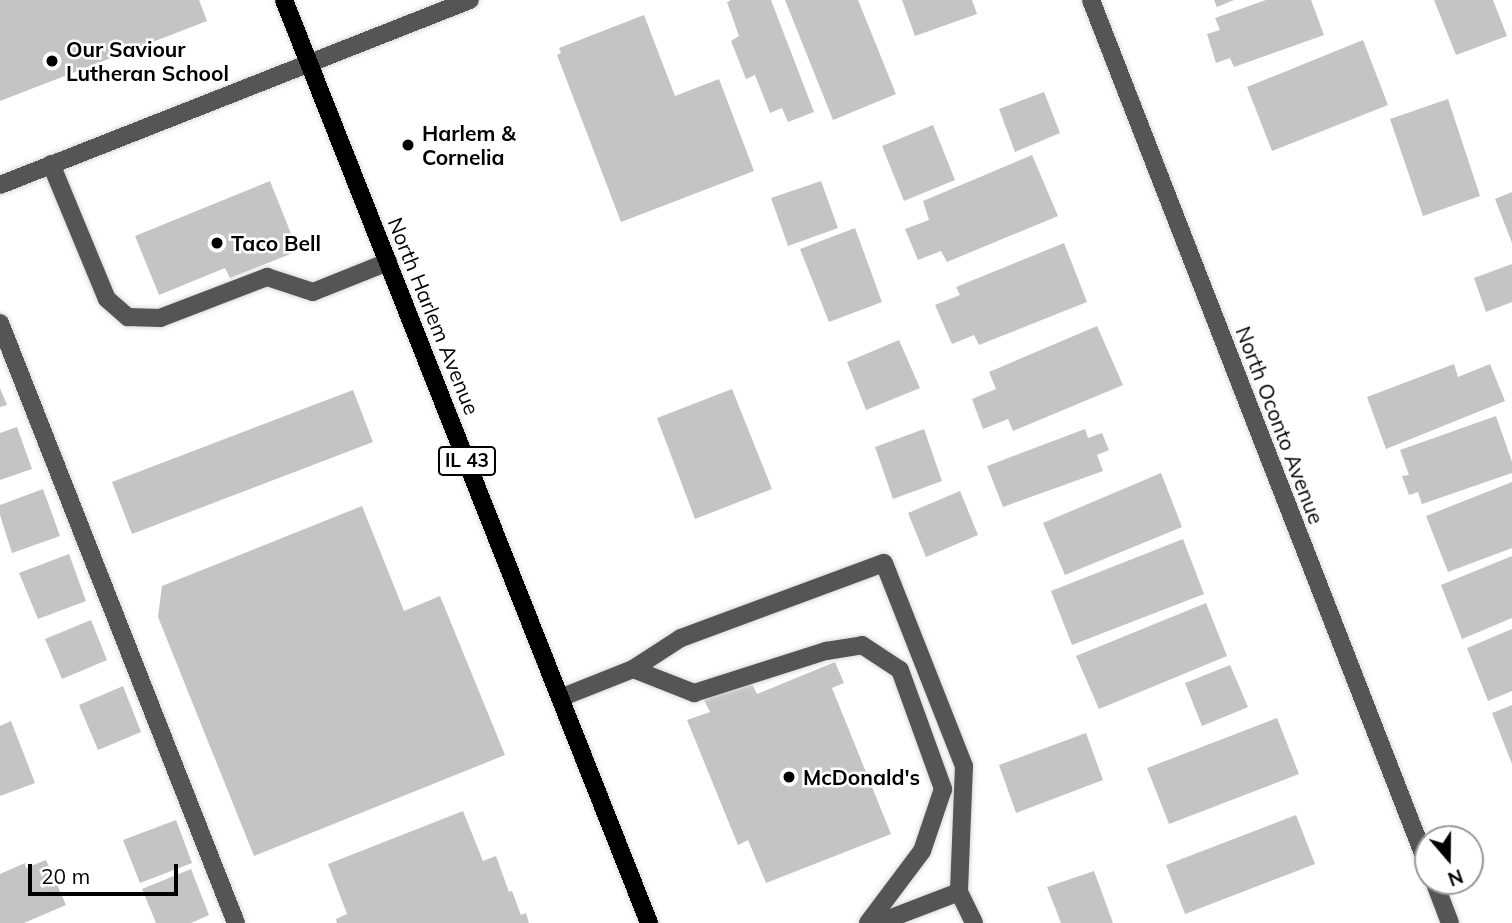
<!DOCTYPE html>
<html>
<head>
<meta charset="utf-8">
<style>
	body { margin:0 }
	#map { position:relative; width:1512px; height:923px; overflow:hidden; background:#fff; font-family:Mulish,sans-serif }
	div>[style] { position:absolute }
	.building>* { inset:0; background:#c4c4c4 }
	.roads { filter:drop-shadow(0 0 2px #dbdbdb) drop-shadow(0 0 2px #dbdbdb) }
	.minor>* { height:18px; margin:-9px; padding:0 9px; transform-origin:9px; border-radius:9px; background:#555 }
	.major>* { height:18px; margin:-9px; padding:0 9px; transform-origin:9px; border-radius:9px; background:#000 }
	.dots>* { width:19px; height:19px; translate:-50% -50%; box-sizing:border-box; border:4px solid #fff; border-radius:50% }
	span { translate:-50% -50%; white-space:nowrap; text-align:center; line-height:1.15; -webkit-text-stroke:5px #fff; paint-order:stroke }
	.shield-label span { padding:2px 5px; background:#fff; border:2px solid; border-radius:5px; -webkit-text-stroke-width:0 }
	.shield-label { font-size:19px; color:#000; font-weight:700 }
	.poi-label { font-size:21px; color:#000; font-weight:700 }
	.left { translate:0 -50%; text-align:left }
	.street-label { font-size:21px; color:#000 }
	.north { position:absolute; left:1414px; top:825px; width:70px; height:70px; box-sizing:border-box; background:#fff; border:2px solid #999; border-radius:50%; rotate:160deg; font-size:19px; font-weight:700; line-height:28px; text-align:center; color:#000 }
	.north::after { content:''; display:block; margin:auto; width:24px; height:32px; background:#000; clip-path:polygon(50% 0,100% 100%,50% 72%,0 100%) }
	.scale { position:absolute; left:28px; top:864px; width:150px; height:32px; box-sizing:border-box; border:4px solid #000; border-top:0; padding-left:9px; font-size:21px; line-height:24px; white-space:nowrap; color:#000; -webkit-text-stroke:5px #fff; paint-order:stroke }
</style>
</head>
<body>
<div id="map">
	<div class="building">
		<div style="clip-path:polygon(0 0,199px 0,207px 21px,0 101px)"></div>
		<div style="clip-path:polygon(731px 0,771px 0,814px 112px,788px 122px,782px 108px,770px 113px,755px 75px,746px 79px,731px 41px,739px 36px,727px 2px)"></div>
		<div style="clip-path:polygon(785px 0,858px 0,896px 94px,833px 120px)"></div>
		<div style="clip-path:polygon(902px 0,972px 0,977px 14px,915px 36px)"></div>
		<div style="clip-path:polygon(1214px 0,1234px 0,1217px 7px)"></div>
		<div style="clip-path:polygon(1266px 0,1311px 0,1324px 35px,1234px 67px,1230px 58px,1216px 63px,1207px 34px,1220px 30px,1215px 18px)"></div>
		<div style="clip-path:polygon(1434px 0,1493px 0,1507px 36px,1456px 55px)"></div>
		<div style="clip-path:polygon(644px 15px,675px 96px,719px 79px,754px 171px,621px 222px,557px 55px,561px 53px,559px 48px)"></div>
		<div style="clip-path:polygon(1363px 40px,1388px 105px,1272px 151px,1247px 87px)"></div>
		<div style="clip-path:polygon(1044px 92px,1060px 133px,1015px 152px,999px 109px)"></div>
		<div style="clip-path:polygon(1448px 99px,1480px 196px,1423px 216px,1390px 119px)"></div>
		<div style="clip-path:polygon(933px 125px,955px 180px,904px 201px,882px 146px)"></div>
		<div style="clip-path:polygon(1032px 155px,1058px 216px,947px 262px,941px 251px,918px 260px,905px 229px,929px 220px,923px 201px)"></div>
		<div style="clip-path:polygon(270px 181px,298px 251px,230px 278px,225px 268px,159px 295px,135px 236px)"></div>
		<div style="clip-path:polygon(821px 181px,838px 228px,788px 246px,771px 198px)"></div>
		<div style="clip-path:polygon(1512px 192px,1512px 243px,1495px 199px)"></div>
		<div style="clip-path:polygon(855px 228px,882px 302px,829px 322px,800px 249px)"></div>
		<div style="clip-path:polygon(1064px 243px,1087px 302px,979px 345px,974px 335px,952px 344px,935px 305px,960px 295px,956px 287px)"></div>
		<div style="clip-path:polygon(1512px 264px,1512px 302px,1486px 312px,1474px 278px)"></div>
		<div style="clip-path:polygon(1097px 326px,1123px 385px,1013px 431px,1008px 419px,983px 429px,972px 399px,996px 389px,989px 372px)"></div>
		<div style="clip-path:polygon(899px 340px,920px 388px,866px 410px,847px 362px)"></div>
		<div style="clip-path:polygon(1454px 364px,1458px 377px,1490px 364px,1505px 401px,1386px 449px,1367px 397px)"></div>
		<div style="clip-path:polygon(0 388px,7px 405px,0 407px)"></div>
		<div style="clip-path:polygon(732px 389px,772px 489px,695px 519px,657px 418px)"></div>
		<div style="clip-path:polygon(353px 390px,373px 442px,132px 534px,112px 482px)"></div>
		<div style="clip-path:polygon(1496px 416px,1512px 462px,1512px 473px,1422px 504px,1418px 492px,1409px 495px,1402px 476px,1409px 475px,1400px 450px)"></div>
		<div style="clip-path:polygon(17px 427px,32px 469px,0 480px,0 433px)"></div>
		<div style="clip-path:polygon(924px 429px,942px 481px,893px 499px,875px 447px)"></div>
		<div style="clip-path:polygon(1085px 429px,1088px 438px,1102px 433px,1109px 450px,1097px 455px,1103px 471px,1003px 507px,987px 466px)"></div>
		<div style="clip-path:polygon(1161px 473px,1182px 527px,1065px 575px,1043px 523px)"></div>
		<div style="clip-path:polygon(1512px 482px,1512px 548px,1448px 572px,1426px 516px)"></div>
		<div style="clip-path:polygon(43px 489px,60px 536px,12px 553px,0 515px,0 505px)"></div>
		<div style="clip-path:polygon(960px 491px,978px 535px,926px 557px,908px 513px)"></div>
		<div style="clip-path:polygon(362px 506px,404px 611px,440px 596px,505px 755px,254px 856px,158px 617px,162px 586px)"></div>
		<div style="clip-path:polygon(1183px 539px,1204px 594px,1072px 645px,1051px 591px)"></div>
		<div style="clip-path:polygon(69px 554px,86px 601px,38px 619px,19px 573px)"></div>
		<div style="clip-path:polygon(1512px 556px,1512px 618px,1462px 639px,1441px 585px)"></div>
		<div style="clip-path:polygon(1206px 603px,1227px 656px,1099px 709px,1076px 656px)"></div>
		<div style="clip-path:polygon(91px 620px,107px 660px,62px 679px,45px 639px)"></div>
		<div style="clip-path:polygon(1512px 629px,1512px 691px,1488px 701px,1467px 648px)"></div>
		<div style="clip-path:polygon(835px 662px,844px 683px,832px 688px,891px 834px,766px 883px,748px 840px,738px 845px,687px 720px,710px 712px,704px 700px,751px 682px,757px 694px)"></div>
		<div style="clip-path:polygon(1230px 665px,1248px 707px,1202px 726px,1185px 683px)"></div>
		<div style="clip-path:polygon(123px 686px,141px 732px,98px 750px,79px 705px)"></div>
		<div style="clip-path:polygon(1512px 705px,1512px 764px,1492px 713px)"></div>
		<div style="clip-path:polygon(1277px 718px,1299px 774px,1169px 824px,1147px 768px)"></div>
		<div style="clip-path:polygon(11px 721px,35px 783px,0 796px,0 726px)"></div>
		<div style="clip-path:polygon(1086px 733px,1103px 780px,1016px 813px,999px 765px)"></div>
		<div style="clip-path:polygon(463px 811px,483px 861px,496px 856px,509px 892px,512px 891px,521px 915px,526px 913px,529px 923px,337px 923px,336px 919px,347px 914px,328px 864px)"></div>
		<div style="clip-path:polygon(1296px 815px,1315px 864px,1185px 914px,1166px 865px)"></div>
		<div style="clip-path:polygon(176px 820px,192px 863px,140px 883px,123px 840px)"></div>
		<div style="clip-path:polygon(46px 860px,66px 905px,24px 923px,0 923px,0 874px,25px 863px,26px 868px)"></div>
		<div style="clip-path:polygon(191px 869px,209px 915px,191px 923px,156px 923px,142px 889px)"></div>
		<div style="clip-path:polygon(1094px 871px,1113px 923px,1061px 923px,1047px 887px)"></div>
	</div>
	<div class="roads">
		<div class="minor">
			<div style="left:1091px;top:0;width:929px;rotate:68.74deg"></div>
			<div style="left:51px;top:164px;width:146px;rotate:67.5deg"></div>
			<div style="left:107px;top:299px;width:28px;rotate:41deg"></div>
			<div style="left:128px;top:317px;width:32px;rotate:2deg"></div>
			<div style="left:160px;top:318px;width:115px;rotate:-21deg"></div>
			<div style="left:267px;top:277px;width:48px;rotate:18.1deg"></div>
			<div style="left:313px;top:292px;width:81px;rotate:-21.8deg"></div>
			<div style="left:0;top:185px;width:505px;rotate:-21.49deg"></div>
			<div style="left:0;top:323px;width:645px;rotate:68.53deg"></div>
			<div style="left:633px;top:669px;width:66px;rotate:21.5deg"></div>
			<div style="left:694px;top:693px;width:139px;rotate:-17.7deg"></div>
			<div style="left:826px;top:651px;width:36px;rotate:-9deg"></div>
			<div style="left:862px;top:645px;width:45px;rotate:33.3deg"></div>
			<div style="left:900px;top:670px;width:127px;rotate:70.1deg"></div>
			<div style="left:943px;top:789px;width:65px;rotate:108.7deg"></div>
			<div style="left:922px;top:851px;width:90px;rotate:126.9deg"></div>
			<div style="left:560px;top:698px;width:79px;rotate:-21.7deg"></div>
			<div style="left:633px;top:669px;width:57px;rotate:-32.9deg"></div>
			<div style="left:681px;top:638px;width:216px;rotate:-20.3deg"></div>
			<div style="left:884px;top:563px;width:218px;rotate:68.5deg"></div>
			<div style="left:964px;top:766px;width:126px;rotate:92.3deg"></div>
			<div style="left:959px;top:892px;width:87px;rotate:159.1deg"></div>
			<div style="left:1434px;top:881px;width:45px;rotate:69.1deg"></div>
			<div style="left:959px;top:892px;width:34px;rotate:64deg"></div>
		</div>
		<div class="major">
			<div style="left:284px;top:0;width:993px;rotate:68.42deg"></div>
		</div>
	</div>
	<div class="dots">
		<div style="left:52px;top:61px;background:#000"></div>
		<div style="left:408px;top:145px;background:#000"></div>
		<div style="left:217px;top:243px;background:#000"></div>
		<div style="left:789px;top:777px;background:#000"></div>
	</div>
	<div class="shield-label">
		<span style="left:467px;top:461px">IL 43</span>
	</div>
	<div class="poi-label">
		<span class="left" style="left:66px;top:61px">Our Saviour<br>Lutheran School</span>
		<span class="left" style="left:422px;top:145px">Harlem &amp;<br>Cornelia</span>
		<span class="left" style="left:231px;top:243px">Taco Bell</span>
		<span class="left" style="left:803px;top:777px">McDonald's</span>
	</div>
	<div class="street-label">
		<span style="left:434px;top:316px;rotate:68deg">North Harlem Avenue</span>
		<span style="left:1280px;top:425px;rotate:69deg">North Oconto Avenue</span>
	</div>
	<div class="north">N</div>
	<div class="scale">20 m</div>
</div>
</body>
</html>
